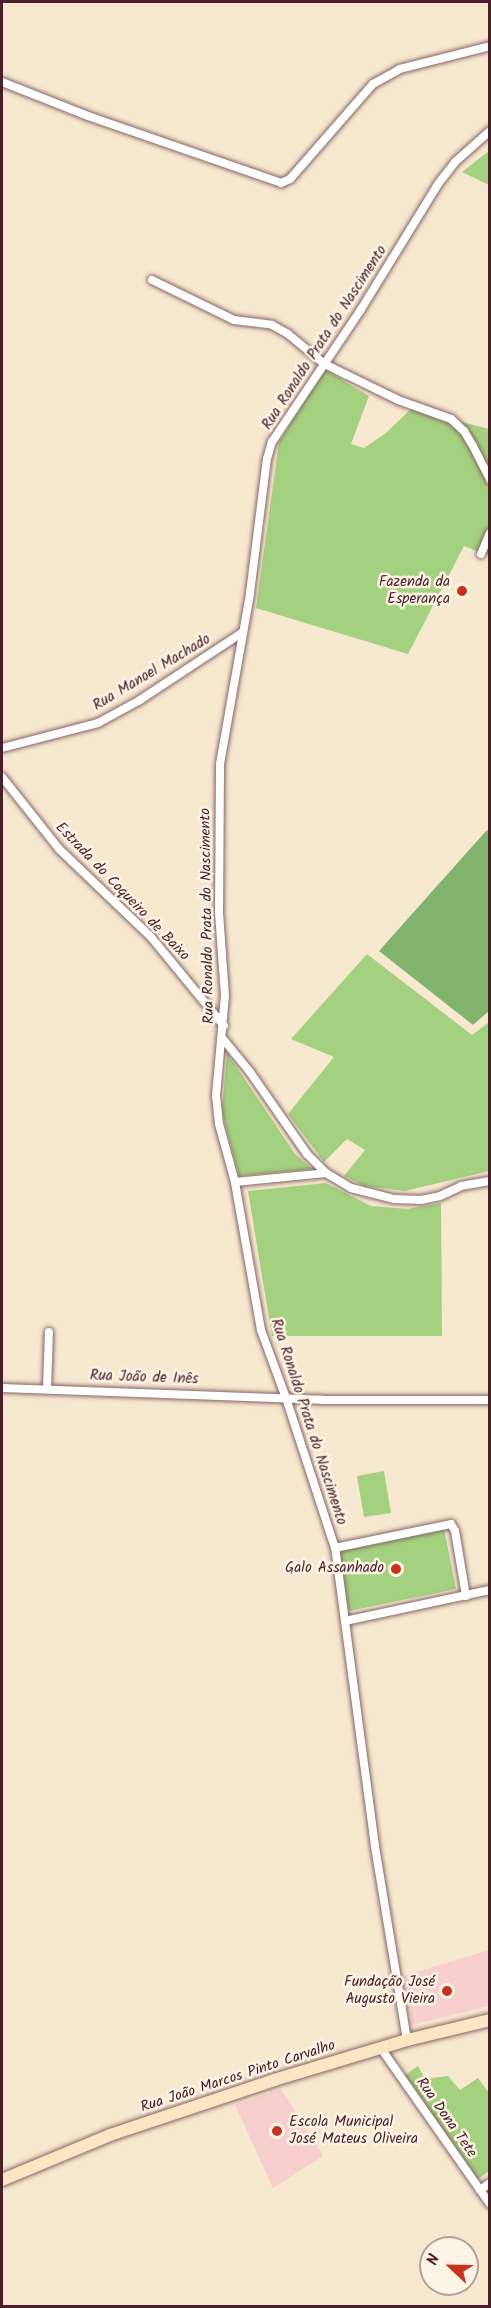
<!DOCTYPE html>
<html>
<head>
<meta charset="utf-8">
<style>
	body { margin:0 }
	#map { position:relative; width:491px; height:2308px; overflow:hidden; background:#f7e8d0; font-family:Kalam,sans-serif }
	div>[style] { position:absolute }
	.built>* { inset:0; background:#f7d0ce }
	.green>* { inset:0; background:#a3d17f }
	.forest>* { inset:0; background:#82b36e }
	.roads { filter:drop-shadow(0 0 2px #876565) drop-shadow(0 0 2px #876565) }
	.street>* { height:8px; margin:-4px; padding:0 4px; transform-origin:4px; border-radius:4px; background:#fff }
	.secondary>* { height:12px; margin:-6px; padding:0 6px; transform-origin:6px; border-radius:6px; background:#fbe6c4 }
	.dots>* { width:16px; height:16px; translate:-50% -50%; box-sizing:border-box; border:3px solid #fcf5e5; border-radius:50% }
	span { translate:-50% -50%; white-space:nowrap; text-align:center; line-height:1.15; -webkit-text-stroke:5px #fcf5e5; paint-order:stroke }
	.street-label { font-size:15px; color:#4a1f2b }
	.poi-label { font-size:15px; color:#4a1f2b }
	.right { translate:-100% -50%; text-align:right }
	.left { translate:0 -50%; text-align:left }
	.frame { position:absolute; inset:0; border:3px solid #4a1f2b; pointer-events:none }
	.north { position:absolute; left:419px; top:2236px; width:60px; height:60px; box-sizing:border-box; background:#fcf5e5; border:2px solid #b59f9b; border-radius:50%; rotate:292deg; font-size:16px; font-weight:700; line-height:24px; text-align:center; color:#4a1f2b }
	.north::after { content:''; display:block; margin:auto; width:21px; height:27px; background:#c8321e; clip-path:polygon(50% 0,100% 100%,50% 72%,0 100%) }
</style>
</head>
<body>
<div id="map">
	<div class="built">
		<div style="clip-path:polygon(489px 1950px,489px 2006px,412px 2025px,400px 1977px)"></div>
		<div style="clip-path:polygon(281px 2089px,323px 2156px,273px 2188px,235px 2105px)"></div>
	</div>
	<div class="green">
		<div style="clip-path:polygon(489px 151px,489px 185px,462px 172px)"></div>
		<div style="clip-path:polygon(324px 369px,369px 396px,351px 444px,364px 448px,386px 433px,411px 409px,489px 429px,489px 556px,464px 546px,408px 654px,256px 608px,279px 442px)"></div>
		<div style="clip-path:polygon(367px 954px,472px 1035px,489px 1022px,489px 1171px,405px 1191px,364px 1186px,344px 1176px,365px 1150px,347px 1139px,324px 1162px,288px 1114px,334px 1057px,291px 1039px)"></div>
		<div style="clip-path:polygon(227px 1053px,295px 1154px,312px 1169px,239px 1176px,222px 1112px)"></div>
		<div style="clip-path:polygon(326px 1183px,371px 1206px,407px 1209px,441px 1203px,442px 1336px,272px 1336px,248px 1191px)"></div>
		<div style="clip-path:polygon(384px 1471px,391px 1513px,364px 1517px,357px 1476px)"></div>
		<div style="clip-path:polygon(444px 1528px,456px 1589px,349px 1611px,337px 1549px)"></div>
		<div style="clip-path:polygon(418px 2066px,425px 2079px,448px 2076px,460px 2090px,478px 2078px,489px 2093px,489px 2171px,477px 2180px,404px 2076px)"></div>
	</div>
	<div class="forest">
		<div style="clip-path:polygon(489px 830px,489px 1011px,473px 1025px,379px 951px,486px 831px)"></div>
	</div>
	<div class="roads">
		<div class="street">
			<div style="left:2px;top:82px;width:92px;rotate:21.6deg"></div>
			<div style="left:88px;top:116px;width:204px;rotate:19.1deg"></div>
			<div style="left:281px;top:183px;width:10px;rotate:-24deg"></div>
			<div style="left:290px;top:179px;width:126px;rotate:-48.9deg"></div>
			<div style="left:373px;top:84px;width:31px;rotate:-29deg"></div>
			<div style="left:400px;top:69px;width:93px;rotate:-14.3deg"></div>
			<div style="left:152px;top:280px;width:91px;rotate:26deg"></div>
			<div style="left:234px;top:320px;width:38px;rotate:7deg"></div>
			<div style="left:272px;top:325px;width:18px;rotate:29deg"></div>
			<div style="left:288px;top:334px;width:45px;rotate:39.6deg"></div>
			<div style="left:323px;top:363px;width:25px;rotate:27deg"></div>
			<div style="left:345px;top:374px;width:59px;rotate:26.1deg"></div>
			<div style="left:398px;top:400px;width:56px;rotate:19.7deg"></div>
			<div style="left:451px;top:419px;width:18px;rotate:43deg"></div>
			<div style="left:464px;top:431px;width:17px;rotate:59deg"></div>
			<div style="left:473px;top:446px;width:38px;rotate:63deg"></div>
			<div style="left:481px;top:554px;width:23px;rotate:-67deg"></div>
			<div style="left:2px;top:748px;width:99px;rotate:-14.6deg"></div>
			<div style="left:98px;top:723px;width:48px;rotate:-28.7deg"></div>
			<div style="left:140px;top:700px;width:123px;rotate:-33.4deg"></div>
			<div style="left:2px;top:777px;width:92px;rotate:51.6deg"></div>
			<div style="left:59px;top:849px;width:127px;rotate:43.7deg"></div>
			<div style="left:151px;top:937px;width:115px;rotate:50.6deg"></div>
			<div style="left:223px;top:1039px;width:43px;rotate:50.7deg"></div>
			<div style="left:250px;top:1072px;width:100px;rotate:55.2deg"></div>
			<div style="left:307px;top:1154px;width:27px;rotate:45deg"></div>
			<div style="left:326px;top:1173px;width:29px;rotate:31deg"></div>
			<div style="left:351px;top:1188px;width:44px;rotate:14.3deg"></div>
			<div style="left:394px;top:1199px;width:27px;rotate:2deg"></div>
			<div style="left:421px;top:1200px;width:19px;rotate:-12deg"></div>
			<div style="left:440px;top:1196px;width:23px;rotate:-25deg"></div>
			<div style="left:461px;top:1186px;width:29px;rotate:-10deg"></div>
			<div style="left:235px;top:1182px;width:91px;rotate:-5.6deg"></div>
			<div style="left:2px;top:1388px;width:320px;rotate:2.1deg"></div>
			<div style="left:322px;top:1400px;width:168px"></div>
			<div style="left:47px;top:1388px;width:56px;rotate:-88deg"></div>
			<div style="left:335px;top:1548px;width:118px;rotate:-11.7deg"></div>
			<div style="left:451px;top:1524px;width:8px;rotate:60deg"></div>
			<div style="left:455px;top:1531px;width:66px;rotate:80.4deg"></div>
			<div style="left:345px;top:1621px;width:148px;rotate:-12.1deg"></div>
			<div style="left:407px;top:2040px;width:197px;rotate:-99.4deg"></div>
			<div style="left:375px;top:1846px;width:301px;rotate:-97.6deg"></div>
			<div style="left:335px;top:1548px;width:158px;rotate:-108.1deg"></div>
			<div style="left:286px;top:1398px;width:72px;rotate:-110.2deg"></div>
			<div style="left:261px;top:1330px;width:150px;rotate:-100deg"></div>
			<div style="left:235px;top:1182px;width:60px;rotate:-105.4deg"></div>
			<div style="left:219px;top:1124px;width:28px;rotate:-96deg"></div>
			<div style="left:216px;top:1096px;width:100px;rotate:-84.9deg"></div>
			<div style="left:225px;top:996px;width:83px;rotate:-94.1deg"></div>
			<div style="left:219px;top:913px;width:149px;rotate:-89.6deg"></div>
			<div style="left:220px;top:764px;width:174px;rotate:-80deg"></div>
			<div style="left:250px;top:593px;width:135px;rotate:-82.8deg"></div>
			<div style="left:267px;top:459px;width:18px;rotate:-74deg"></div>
			<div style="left:272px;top:442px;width:158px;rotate:-56.1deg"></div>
			<div style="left:360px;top:311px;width:149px;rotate:-58.4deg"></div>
			<div style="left:438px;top:184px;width:28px;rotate:-52deg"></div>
			<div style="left:455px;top:162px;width:47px;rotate:-41.5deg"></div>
			<div style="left:380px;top:2047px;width:192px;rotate:55deg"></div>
			<div style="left:480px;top:2190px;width:12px;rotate:-35deg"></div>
		</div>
		<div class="secondary">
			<div style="left:2px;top:2180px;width:117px;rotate:-22.6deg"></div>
			<div style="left:110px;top:2135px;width:173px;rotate:-18.5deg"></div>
			<div style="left:274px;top:2080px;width:139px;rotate:-16.7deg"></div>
			<div style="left:407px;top:2040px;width:85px;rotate:-13.5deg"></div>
		</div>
	</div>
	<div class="dots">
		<div style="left:462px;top:591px;background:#c8321e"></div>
		<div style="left:396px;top:1569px;background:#c8321e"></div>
		<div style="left:447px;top:1991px;background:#c8321e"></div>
		<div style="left:277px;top:2131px;background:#c8321e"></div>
	</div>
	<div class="street-label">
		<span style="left:325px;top:338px;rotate:-57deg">Rua Ronaldo Prata do Nascimento</span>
		<span style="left:152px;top:673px;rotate:-31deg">Rua Manoel Machado</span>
		<span style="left:122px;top:892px;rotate:46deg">Estrada do Coqueiro de Baixo</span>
		<span style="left:208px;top:916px;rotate:-91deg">Rua Ronaldo Prata do Nascimento</span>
		<span style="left:144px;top:1378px;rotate:2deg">Rua João de Inês</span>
		<span style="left:308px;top:1422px;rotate:72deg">Rua Ronaldo Prata do Nascimento</span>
		<span style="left:238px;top:2077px;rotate:-18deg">Rua João Marcos Pinto Carvalho</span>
		<span style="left:446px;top:2118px;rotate:55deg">Rua Dona Tete</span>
	</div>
	<div class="poi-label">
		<span class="right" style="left:450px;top:591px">Fazenda da<br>Esperança</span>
		<span class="right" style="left:384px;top:1569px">Galo Assanhado</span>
		<span class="right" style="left:435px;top:1991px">Fundação José<br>Augusto Vieira</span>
		<span class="left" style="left:289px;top:2131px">Escola Municipal<br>José Mateus Oliveira</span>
	</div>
	<div class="frame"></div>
	<div class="north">N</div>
</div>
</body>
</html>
